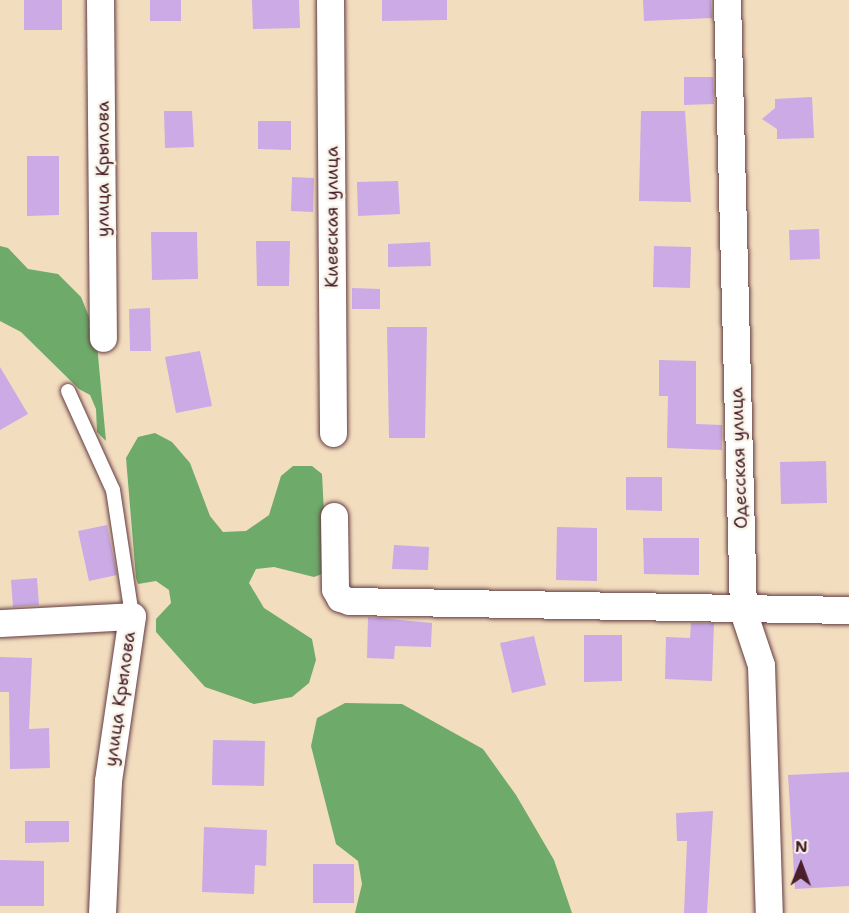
<!DOCTYPE html>
<html>
<head>
<meta charset="utf-8">
<style>
	body { margin:0 }
	#map { position:relative; width:849px; height:913px; overflow:hidden; background:#f3ddbf; font-family:"Shantell Sans",sans-serif }
	div>[style] { position:absolute }
	.forest>* { inset:0; background:#6eaa6a }
	.building>* { inset:0; background:#cbaae5 }
	.roads { filter:drop-shadow(0 0 2px #633c41) drop-shadow(0 0 2px #633c41) }
	.lane>* { height:14px; margin:-7px; padding:0 7px; transform-origin:7px; border-radius:7px; background:#fff }
	.street>* { height:27px; margin:-13.5px; padding:0 13.5px; transform-origin:13.5px; border-radius:13.5px; background:#fff }
	span { translate:-50% -50%; white-space:nowrap; text-align:center; line-height:1.15; -webkit-text-stroke:5px #f7f3e8; paint-order:stroke }
	.street-label { font-size:18px; color:#4a1f2b }
	.north { position:absolute; left:771px; top:835px; width:60px; height:60px; -webkit-text-stroke:4px #f7f3e8; paint-order:stroke; rotate:1deg; font-size:16px; font-weight:700; line-height:24px; text-align:center; color:#4a1f2b }
	.north::after { content:''; display:block; margin:auto; width:21px; height:27px; background:#4a1f2b; clip-path:polygon(50% 0,100% 100%,50% 72%,0 100%) }
</style>
</head>
<body>
<div id="map">
	<div class="forest">
		<div style="clip-path:polygon(0 246px,8px 248px,28px 269px,58px 274px,81px 297px,96px 334px,106px 441px,97px 432px,96px 409px,90px 395px,79px 389px,21px 332px,0 321px)"></div>
		<div style="clip-path:polygon(155px 433px,172px 442px,190px 463px,210px 516px,223px 532px,246px 531px,269px 515px,281px 476px,293px 466px,312px 466px,322px 474px,327px 572px,314px 577px,274px 567px,256px 569px,249px 583px,264px 608px,312px 639px,316px 660px,309px 683px,292px 697px,254px 704px,205px 687px,156px 632px,156px 619px,171px 603px,169px 590px,156px 581px,138px 584px,136px 578px,126px 458px,138px 437px)"></div>
		<div style="clip-path:polygon(345px 703px,402px 704px,483px 749px,516px 795px,554px 860px,572px 913px,355px 913px,362px 884px,358px 861px,336px 844px,311px 746px,317px 718px)"></div>
	</div>
	<div class="building">
		<div style="clip-path:polygon(24px 0,62px 0,62px 30px,24px 30px)"></div>
		<div style="clip-path:polygon(150px 0,181px 0,181px 21px,150px 21px)"></div>
		<div style="clip-path:polygon(252px 0,299px 0,300px 28px,253px 29px)"></div>
		<div style="clip-path:polygon(382px 0,447px 0,447px 20px,382px 21px)"></div>
		<div style="clip-path:polygon(643px 0,711px 0,712px 18px,644px 21px)"></div>
		<div style="clip-path:polygon(684px 77px,713px 77px,714px 104px,684px 105px)"></div>
		<div style="clip-path:polygon(812px 97px,814px 138px,777px 139px,777px 129px,762px 119px,775px 108px,775px 99px)"></div>
		<div style="clip-path:polygon(164px 111px,192px 111px,194px 147px,165px 148px)"></div>
		<div style="clip-path:polygon(641px 111px,685px 111px,691px 202px,639px 201px)"></div>
		<div style="clip-path:polygon(258px 121px,291px 121px,291px 150px,258px 149px)"></div>
		<div style="clip-path:polygon(27px 156px,59px 156px,59px 215px,27px 216px)"></div>
		<div style="clip-path:polygon(292px 177px,314px 178px,313px 212px,291px 211px)"></div>
		<div style="clip-path:polygon(398px 181px,400px 214px,358px 216px,357px 182px)"></div>
		<div style="clip-path:polygon(819px 229px,820px 259px,790px 260px,789px 230px)"></div>
		<div style="clip-path:polygon(151px 232px,197px 232px,198px 279px,152px 280px)"></div>
		<div style="clip-path:polygon(256px 241px,290px 241px,289px 286px,257px 286px)"></div>
		<div style="clip-path:polygon(430px 242px,431px 266px,388px 267px,388px 244px)"></div>
		<div style="clip-path:polygon(654px 246px,691px 247px,690px 288px,653px 287px)"></div>
		<div style="clip-path:polygon(352px 288px,380px 289px,380px 309px,352px 309px)"></div>
		<div style="clip-path:polygon(150px 308px,151px 351px,130px 351px,129px 309px)"></div>
		<div style="clip-path:polygon(387px 327px,427px 327px,425px 438px,389px 438px)"></div>
		<div style="clip-path:polygon(200px 351px,212px 406px,176px 413px,165px 357px)"></div>
		<div style="clip-path:polygon(659px 360px,696px 361px,696px 424px,722px 425px,722px 450px,667px 448px,668px 396px,659px 396px)"></div>
		<div style="clip-path:polygon(0 367px,28px 414px,0 430px)"></div>
		<div style="clip-path:polygon(826px 461px,827px 503px,781px 504px,780px 462px)"></div>
		<div style="clip-path:polygon(626px 477px,662px 477px,662px 511px,626px 510px)"></div>
		<div style="clip-path:polygon(107px 525px,117px 575px,89px 581px,78px 531px)"></div>
		<div style="clip-path:polygon(557px 527px,597px 528px,597px 581px,556px 580px)"></div>
		<div style="clip-path:polygon(643px 538px,699px 538px,699px 575px,644px 574px)"></div>
		<div style="clip-path:polygon(394px 545px,429px 547px,428px 570px,392px 569px)"></div>
		<div style="clip-path:polygon(37px 578px,39px 605px,13px 607px,11px 580px)"></div>
		<div style="clip-path:polygon(368px 617px,432px 623px,431px 647px,395px 646px,394px 659px,367px 658px)"></div>
		<div style="clip-path:polygon(691px 623px,714px 623px,712px 681px,665px 679px,666px 637px,690px 638px)"></div>
		<div style="clip-path:polygon(584px 635px,622px 635px,622px 681px,584px 682px)"></div>
		<div style="clip-path:polygon(534px 636px,546px 685px,512px 693px,500px 643px)"></div>
		<div style="clip-path:polygon(0 657px,32px 658px,29px 729px,49px 728px,50px 768px,10px 769px,9px 692px,0 692px)"></div>
		<div style="clip-path:polygon(213px 740px,265px 741px,264px 786px,212px 785px)"></div>
		<div style="clip-path:polygon(849px 772px,849px 886px,795px 889px,788px 775px)"></div>
		<div style="clip-path:polygon(713px 811px,707px 913px,684px 913px,687px 841px,677px 841px,676px 813px)"></div>
		<div style="clip-path:polygon(25px 821px,69px 821px,69px 842px,25px 843px)"></div>
		<div style="clip-path:polygon(204px 827px,267px 830px,266px 866px,255px 865px,254px 894px,202px 892px)"></div>
		<div style="clip-path:polygon(0 860px,44px 861px,44px 906px,0 906px)"></div>
		<div style="clip-path:polygon(313px 864px,354px 864px,354px 903px,313px 903px)"></div>
	</div>
	<div class="roads">
		<div class="lane">
			<div style="left:68px;top:391px;width:109px;rotate:65.6deg"></div>
			<div style="left:113px;top:490px;width:127px;rotate:81.4deg"></div>
		</div>
		<div class="street">
			<div style="left:100px;top:0;width:338px;rotate:89.5deg"></div>
			<div style="left:330px;top:0;width:433px;rotate:89.6deg"></div>
			<div style="left:727px;top:0;width:611px;rotate:88.5deg"></div>
			<div style="left:743px;top:611px;width:57px;rotate:71.6deg"></div>
			<div style="left:761px;top:665px;width:248px;rotate:88.2deg"></div>
			<div style="left:334px;top:516px;width:73px;rotate:89.2deg"></div>
			<div style="left:335px;top:589px;width:10px;rotate:61deg"></div>
			<div style="left:340px;top:598px;width:9px;rotate:18deg"></div>
			<div style="left:349px;top:601px;width:500px;rotate:1.03deg"></div>
			<div style="left:0;top:623px;width:132px;rotate:-3deg"></div>
			<div style="left:132px;top:616px;width:167px;rotate:98.3deg"></div>
			<div style="left:108px;top:781px;width:132px;rotate:92.6deg"></div>
		</div>
	</div>
	<div class="street-label">
		<span style="left:103px;top:169px;rotate:-90deg">улица Крылова</span>
		<span style="left:332px;top:217px;rotate:-90deg">Киевская улица</span>
		<span style="left:739px;top:458px;rotate:-92deg">Одесская улица</span>
		<span style="left:120px;top:699px;rotate:-82deg">улица Крылова</span>
	</div>
	<div class="north">N</div>
</div>
</body>
</html>
